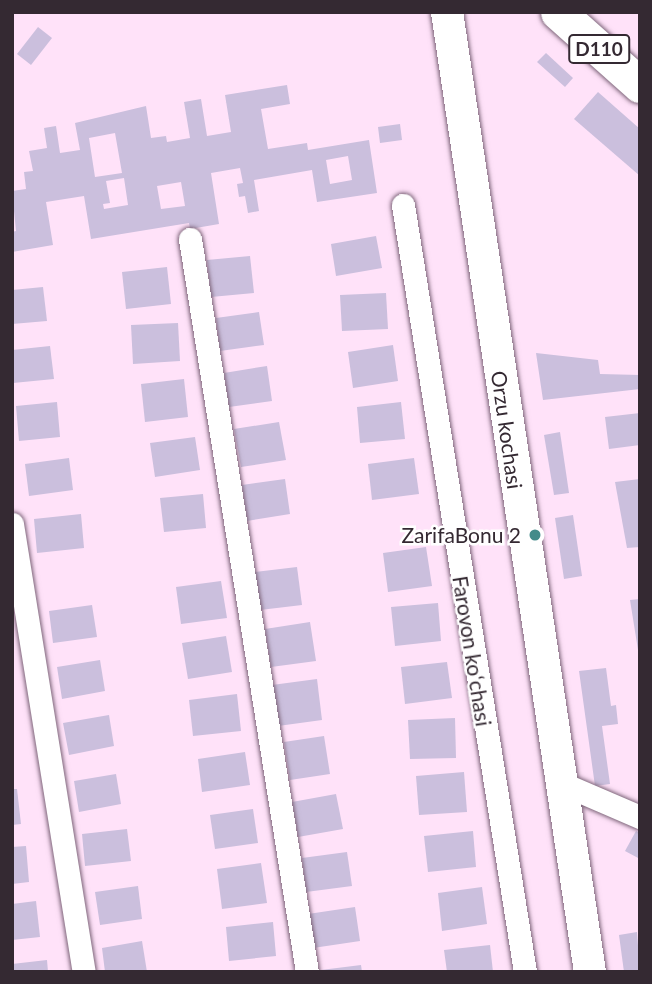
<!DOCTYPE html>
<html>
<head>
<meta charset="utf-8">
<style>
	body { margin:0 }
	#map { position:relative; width:652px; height:984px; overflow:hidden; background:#ffe2f9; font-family:Lato,sans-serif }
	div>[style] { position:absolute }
	.building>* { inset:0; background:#cbbfdd }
	.roads { filter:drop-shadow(0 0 2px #7f667b) drop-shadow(0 0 2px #7f667b) }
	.street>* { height:23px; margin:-11.5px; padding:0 11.5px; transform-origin:11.5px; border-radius:11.5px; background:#fff }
	.secondary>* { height:32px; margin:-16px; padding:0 16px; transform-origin:16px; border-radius:16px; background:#fff }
	.primary>* { height:35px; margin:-17.5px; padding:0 17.5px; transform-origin:17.5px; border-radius:17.5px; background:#fff }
	.dots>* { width:19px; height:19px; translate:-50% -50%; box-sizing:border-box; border:4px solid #fff; border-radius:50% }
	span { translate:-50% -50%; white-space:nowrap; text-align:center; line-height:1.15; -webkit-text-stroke:5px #fff; paint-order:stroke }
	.shield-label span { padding:2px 5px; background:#fff; border:2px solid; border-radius:5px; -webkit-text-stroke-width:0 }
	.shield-label { font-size:19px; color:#342932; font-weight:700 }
	.street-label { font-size:21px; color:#342932 }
	.poi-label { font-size:21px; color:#342932 }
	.right { translate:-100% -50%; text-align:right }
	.frame { position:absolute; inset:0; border:14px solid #342932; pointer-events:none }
</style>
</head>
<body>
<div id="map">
	<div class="building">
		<div style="clip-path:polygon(38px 27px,52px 38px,31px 65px,17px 54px)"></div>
		<div style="clip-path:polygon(546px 53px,573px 78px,565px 87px,537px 62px)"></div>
		<div style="clip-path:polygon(evenodd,287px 85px,290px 104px,261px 109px,268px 149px,307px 143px,308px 150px,369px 140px,377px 193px,317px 202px,312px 170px,254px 180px,259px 211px,248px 213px,245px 196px,239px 197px,237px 184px,243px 183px,240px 168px,211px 173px,219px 224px,190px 229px,189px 223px,91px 239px,84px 196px,46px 202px,53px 245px,12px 252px,12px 232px,16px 231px,12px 191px,26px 189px,24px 172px,33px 171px,29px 151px,47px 148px,44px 128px,56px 126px,60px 153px,80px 150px,75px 123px,146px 106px,151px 138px,166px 136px,167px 142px,190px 138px,184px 102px,201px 99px,207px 136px,231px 132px,225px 95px,287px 85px,115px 133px,122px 173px,95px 177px,89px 138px,115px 133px,287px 85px,348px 156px,352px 180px,330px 184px,326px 160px,348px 156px,287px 85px,124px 178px,128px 205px,104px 209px,103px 204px,110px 203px,106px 181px,124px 178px,287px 85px,181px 182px,185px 206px,161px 209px,157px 186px,181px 182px)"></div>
		<div style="clip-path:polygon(598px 92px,640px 129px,640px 176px,574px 119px)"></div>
		<div style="clip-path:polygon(400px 124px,402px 140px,380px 143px,378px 127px)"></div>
		<div style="clip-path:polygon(376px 236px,382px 268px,336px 276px,331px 244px)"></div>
		<div style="clip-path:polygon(250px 256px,254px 293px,211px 297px,207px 260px)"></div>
		<div style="clip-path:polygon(167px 267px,171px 304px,126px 309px,122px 272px)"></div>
		<div style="clip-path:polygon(43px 287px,47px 321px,12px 324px,12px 290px)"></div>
		<div style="clip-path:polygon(386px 293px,388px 329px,342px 331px,340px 295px)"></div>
		<div style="clip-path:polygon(259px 312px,264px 345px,220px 351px,216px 318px)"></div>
		<div style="clip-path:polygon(178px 323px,180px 361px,133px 364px,131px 325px)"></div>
		<div style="clip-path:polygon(393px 345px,398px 381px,353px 388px,348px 352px)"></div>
		<div style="clip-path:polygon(50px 346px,54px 379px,13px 383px,12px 350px)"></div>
		<div style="clip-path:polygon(536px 353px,598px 360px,600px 374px,640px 375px,640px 389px,543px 400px)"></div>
		<div style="clip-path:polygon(267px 366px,272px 401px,229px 407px,224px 373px)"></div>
		<div style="clip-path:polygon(184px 379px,188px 417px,145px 422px,141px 384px)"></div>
		<div style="clip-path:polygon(57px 402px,60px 437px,19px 441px,16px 406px)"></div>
		<div style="clip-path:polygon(401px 402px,405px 439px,360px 443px,357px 407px)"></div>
		<div style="clip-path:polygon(640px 413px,640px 445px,609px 449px,605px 417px)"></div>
		<div style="clip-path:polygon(279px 422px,286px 460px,241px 467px,234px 429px)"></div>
		<div style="clip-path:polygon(560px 432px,569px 493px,554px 495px,544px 435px)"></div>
		<div style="clip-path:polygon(195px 437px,200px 470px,155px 477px,150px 443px)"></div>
		<div style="clip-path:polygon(69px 458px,73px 490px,29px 496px,25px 464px)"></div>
		<div style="clip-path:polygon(414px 458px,419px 494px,372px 500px,368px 464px)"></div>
		<div style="clip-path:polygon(285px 479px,290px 514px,247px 521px,242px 485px)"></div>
		<div style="clip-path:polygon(640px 479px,640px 547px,627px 548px,615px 482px)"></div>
		<div style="clip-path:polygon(203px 494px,206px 528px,164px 532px,160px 498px)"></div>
		<div style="clip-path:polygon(81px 514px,84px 548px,37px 553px,34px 519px)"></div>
		<div style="clip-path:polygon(573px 515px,582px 576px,564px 579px,555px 518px)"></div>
		<div style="clip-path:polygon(426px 547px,432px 586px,388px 592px,383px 553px)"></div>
		<div style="clip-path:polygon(297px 567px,302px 605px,260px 610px,255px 572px)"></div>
		<div style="clip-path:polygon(221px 581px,227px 618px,181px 624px,176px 587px)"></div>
		<div style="clip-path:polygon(640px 599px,640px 650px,638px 650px,630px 600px)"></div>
		<div style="clip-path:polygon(438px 603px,441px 641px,395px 646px,391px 607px)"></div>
		<div style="clip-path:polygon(92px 605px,97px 637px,53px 643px,49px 611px)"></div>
		<div style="clip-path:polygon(310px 622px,316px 661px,271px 667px,265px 629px)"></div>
		<div style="clip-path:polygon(226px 636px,232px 672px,188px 679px,182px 643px)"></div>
		<div style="clip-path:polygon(100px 660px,105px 691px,62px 699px,57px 667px)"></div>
		<div style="clip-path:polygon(447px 662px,452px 698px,405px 704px,401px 667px)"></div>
		<div style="clip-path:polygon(606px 668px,611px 706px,616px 705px,618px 724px,602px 726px,610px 784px,595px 786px,579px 671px)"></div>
		<div style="clip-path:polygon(317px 679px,322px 720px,278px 726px,272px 685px)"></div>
		<div style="clip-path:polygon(237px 694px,241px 731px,193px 736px,189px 700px)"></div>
		<div style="clip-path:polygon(109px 715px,114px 746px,69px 755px,63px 723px)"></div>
		<div style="clip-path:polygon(455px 718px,456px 758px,410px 759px,408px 720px)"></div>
		<div style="clip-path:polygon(324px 736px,330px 774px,290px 780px,284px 742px)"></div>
		<div style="clip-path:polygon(245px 752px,250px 785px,202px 792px,198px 759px)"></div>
		<div style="clip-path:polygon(464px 772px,467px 812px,419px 815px,416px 776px)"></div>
		<div style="clip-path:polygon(116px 774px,121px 804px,79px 812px,74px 781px)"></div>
		<div style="clip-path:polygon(12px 789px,17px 789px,21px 824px,12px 825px)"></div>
		<div style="clip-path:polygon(336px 794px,343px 829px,298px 837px,292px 802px)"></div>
		<div style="clip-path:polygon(253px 809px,258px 843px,215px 849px,210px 815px)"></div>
		<div style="clip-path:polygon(127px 829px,131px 861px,85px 866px,82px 834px)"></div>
		<div style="clip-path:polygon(473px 831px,476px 867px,428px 872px,424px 836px)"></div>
		<div style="clip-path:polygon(636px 831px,640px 833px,640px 859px,625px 851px)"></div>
		<div style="clip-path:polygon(26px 846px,29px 882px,12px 884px,12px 847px)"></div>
		<div style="clip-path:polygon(347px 852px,352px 886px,306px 892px,302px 858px)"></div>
		<div style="clip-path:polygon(261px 863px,267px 903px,222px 909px,217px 869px)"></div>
		<div style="clip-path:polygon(138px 886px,142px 919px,100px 925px,95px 892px)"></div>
		<div style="clip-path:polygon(482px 887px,487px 924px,442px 931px,438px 893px)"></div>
		<div style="clip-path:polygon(36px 901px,40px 937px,12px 940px,12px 904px)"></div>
		<div style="clip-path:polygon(355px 907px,360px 941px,313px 948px,308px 914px)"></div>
		<div style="clip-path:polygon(273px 922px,276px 956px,229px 961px,226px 927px)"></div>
		<div style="clip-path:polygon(637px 932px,640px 972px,624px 972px,619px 935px)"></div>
		<div style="clip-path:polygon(142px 941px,147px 972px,105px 972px,102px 948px)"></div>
		<div style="clip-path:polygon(490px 945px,493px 972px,447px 972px,444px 950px)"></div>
		<div style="clip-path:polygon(47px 960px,48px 972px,12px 972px,12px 964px)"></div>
		<div style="clip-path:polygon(361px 965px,362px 972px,321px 972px,321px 970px)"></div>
	</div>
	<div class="roads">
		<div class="street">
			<div style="left:403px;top:205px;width:777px;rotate:80.96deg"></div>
			<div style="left:190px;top:239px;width:742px;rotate:80.93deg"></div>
			<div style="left:12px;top:524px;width:454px;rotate:80.9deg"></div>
			<div style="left:561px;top:783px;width:86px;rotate:23.3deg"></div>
		</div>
		<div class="secondary">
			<div style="left:447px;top:12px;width:971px;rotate:81.53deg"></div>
		</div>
		<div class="primary">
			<div style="left:558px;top:12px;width:110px;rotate:41.7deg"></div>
		</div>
	</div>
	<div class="dots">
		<div style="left:535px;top:535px;background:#438b8a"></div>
	</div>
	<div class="shield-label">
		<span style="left:599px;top:49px">D110</span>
	</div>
	<div class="street-label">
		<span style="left:507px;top:430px;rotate:82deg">Orzu kochasi</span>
		<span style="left:472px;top:651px;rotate:81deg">Farovon koʻchasi</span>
	</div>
	<div class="poi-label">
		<span class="right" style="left:521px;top:535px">ZarifaBonu 2</span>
	</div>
	<div class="frame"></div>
</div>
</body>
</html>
